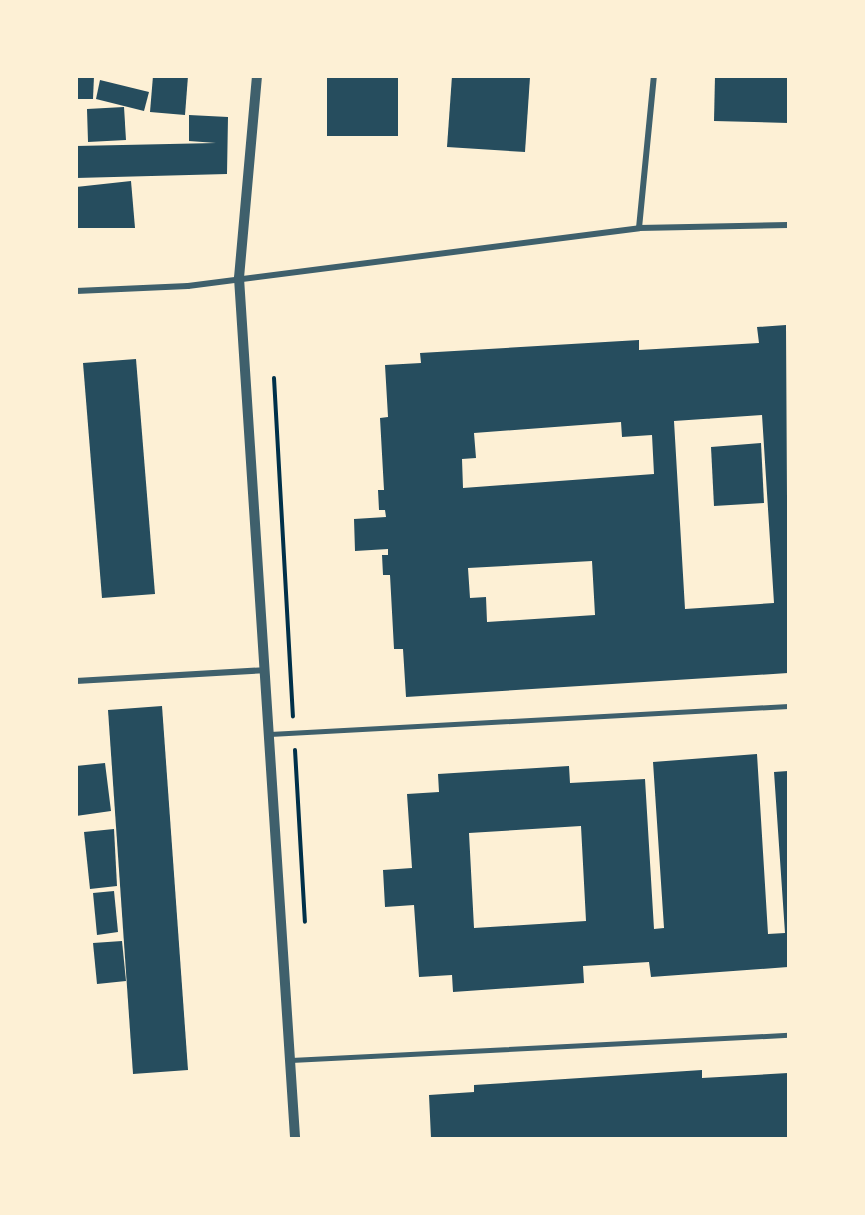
<!DOCTYPE html>
<html>
<head>
<meta charset="utf-8">
<style>
	body { margin:0 }
	#map { position:relative; width:865px; height:1215px; overflow:hidden; background:#fdf0d5; font-family:Quicksand,sans-serif }
	div>[style] { position:absolute }
	.building>* { inset:0; background:#264d5e }
	.path>* { height:4px; margin:-2px; padding:0 2px; transform-origin:2px; border-radius:2px; background:#003049 }
	.service>* { height:4.5px; margin:-2.25px; padding:0 2.25px; transform-origin:2.25px; border-radius:2.25px; background:#3f606c }
	.minor>* { height:6px; margin:-3px; padding:0 3px; transform-origin:3px; border-radius:3px; background:#3f606c }
	.tertiary>* { height:10px; margin:-5px; padding:0 5px; transform-origin:5px; border-radius:5px; background:#3f606c }
	span { translate:-50% -50%; white-space:nowrap; text-align:center; line-height:1.15; -webkit-text-stroke:6px #fdf0d5; paint-order:stroke }
	.frame { position:absolute; inset:0; border:78px solid #fdf0d5; pointer-events:none }
</style>
</head>
<body>
<div id="map">
	<div class="building">
		<div style="clip-path:polygon(76px 76px,94px 76px,93px 99px,76px 99px)"></div>
		<div style="clip-path:polygon(153px 76px,188px 76px,185px 115px,150px 112px)"></div>
		<div style="clip-path:polygon(327px 76px,398px 76px,398px 136px,327px 136px)"></div>
		<div style="clip-path:polygon(452px 76px,530px 77px,525px 152px,447px 147px)"></div>
		<div style="clip-path:polygon(715px 76px,788px 76px,788px 123px,714px 121px)"></div>
		<div style="clip-path:polygon(100px 80px,149px 92px,144px 111px,96px 99px)"></div>
		<div style="clip-path:polygon(124px 107px,126px 140px,88px 142px,87px 109px)"></div>
		<div style="clip-path:polygon(189px 115px,228px 117px,227px 174px,76px 178px,76px 146px,216px 143px,189px 141px)"></div>
		<div style="clip-path:polygon(131px 181px,135px 228px,76px 228px,76px 187px)"></div>
		<div style="clip-path:polygon(evenodd,786px 325px,788px 673px,406px 697px,403px 649px,394px 649px,390px 575px,383px 575px,382px 555px,388px 555px,388px 549px,355px 551px,354px 519px,386px 517px,385px 510px,379px 510px,378px 490px,384px 490px,380px 418px,388px 417px,385px 365px,421px 363px,420px 353px,639px 340px,639px 350px,759px 343px,757px 327px,786px 325px,762px 415px,774px 603px,685px 609px,674px 421px,762px 415px,786px 325px,621px 422px,622px 437px,652px 435px,654px 474px,463px 488px,462px 459px,476px 458px,474px 433px,621px 422px,786px 325px,592px 561px,595px 615px,487px 622px,486px 597px,470px 598px,468px 568px,592px 561px)"></div>
		<div style="clip-path:polygon(136px 359px,155px 594px,102px 598px,83px 363px)"></div>
		<div style="clip-path:polygon(761px 443px,764px 503px,714px 506px,711px 447px)"></div>
		<div style="clip-path:polygon(162px 706px,188px 1070px,133px 1074px,108px 710px)"></div>
		<div style="clip-path:polygon(evenodd,757px 754px,768px 934px,785px 933px,774px 772px,788px 771px,788px 967px,651px 977px,649px 962px,583px 966px,584px 983px,453px 992px,452px 975px,419px 977px,414px 905px,385px 907px,383px 870px,412px 868px,407px 794px,439px 792px,438px 774px,569px 766px,570px 783px,645px 779px,654px 929px,664px 928px,653px 762px,757px 754px,581px 826px,586px 921px,474px 928px,469px 833px,581px 826px)"></div>
		<div style="clip-path:polygon(105px 763px,111px 811px,76px 816px,76px 766px)"></div>
		<div style="clip-path:polygon(114px 829px,117px 886px,90px 889px,84px 832px)"></div>
		<div style="clip-path:polygon(114px 891px,118px 932px,97px 935px,93px 893px)"></div>
		<div style="clip-path:polygon(122px 941px,126px 981px,97px 984px,93px 943px)"></div>
		<div style="clip-path:polygon(702px 1070px,702px 1078px,788px 1073px,788px 1138px,431px 1138px,429px 1095px,474px 1092px,474px 1085px)"></div>
	</div>
	<div class="path">
		<div style="left:274px;top:378px;width:339px;rotate:86.8deg"></div>
		<div style="left:295px;top:750px;width:172px;rotate:86.7deg"></div>
	</div>
	<div class="service">
		<div style="left:270px;top:734px;width:519px;rotate:-3.09deg"></div>
		<div style="left:291px;top:1060px;width:498px;rotate:-2.9deg"></div>
	</div>
	<div class="minor">
		<div style="left:639px;top:228px;width:153px;rotate:-84.4deg"></div>
		<div style="left:76px;top:291px;width:112px;rotate:-2.6deg"></div>
		<div style="left:188px;top:286px;width:455px;rotate:-7.3deg"></div>
		<div style="left:639px;top:228px;width:149px;rotate:-1.2deg"></div>
		<div style="left:76px;top:681px;width:188px;rotate:-3.3deg"></div>
	</div>
	<div class="tertiary">
		<div style="left:257px;top:76px;width:203px;rotate:95.1deg"></div>
		<div style="left:239px;top:278px;width:862px;rotate:86.27deg"></div>
	</div>
	<div class="frame"></div>
</div>
</body>
</html>
